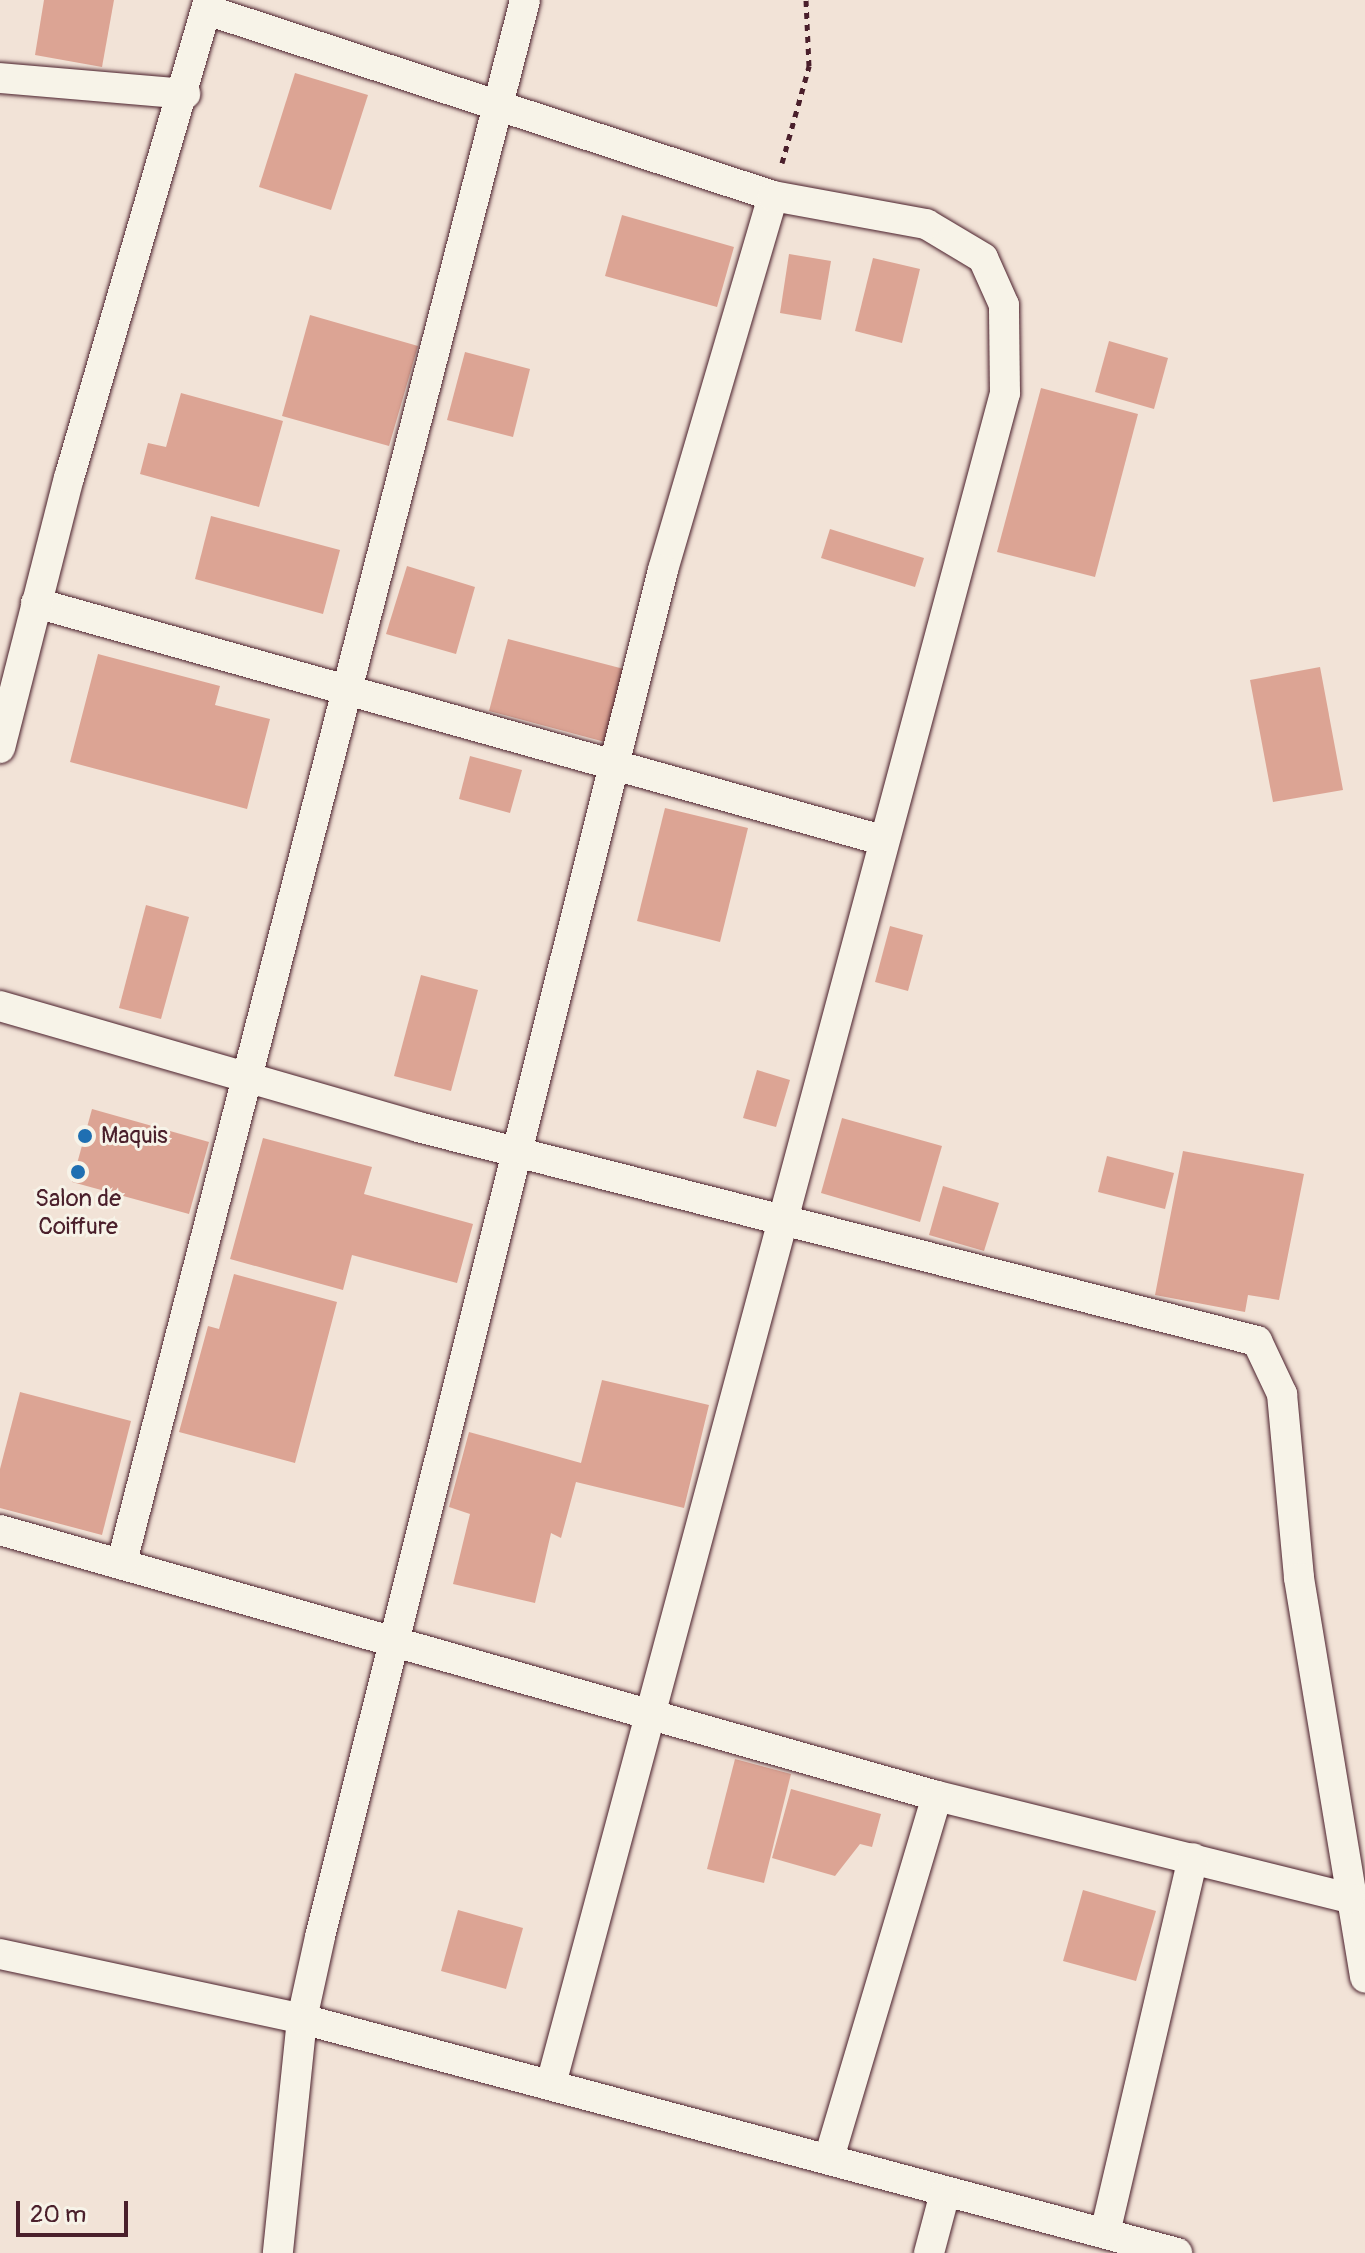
<!DOCTYPE html>
<html>
<head>
<meta charset="utf-8">
<style>
	body { margin:0 }
	#map { position:relative; width:1365px; height:2253px; overflow:hidden; background:#f2e3d7; font-family:Pangolin,sans-serif }
	div>[style] { position:absolute }
	.building>* { inset:0; background:#dca494 }
	.path>* { height:5px; margin-top:-2.5px; transform-origin:0; background:repeating-linear-gradient(90deg,#4a1f2b 0 6px,transparent 0 12px) }
	.roads { filter:drop-shadow(0 0 2px #4a1f2b) drop-shadow(0 0 2px #4a1f2b) }
	.minor>* { height:30px; margin:-15px; padding:0 15px; transform-origin:15px; border-radius:15px; background:#f7f3e8 }
	.dots>* { width:22px; height:22px; translate:-50% -50%; box-sizing:border-box; border:4px solid #f7f3e8; border-radius:50% }
	span { translate:-50% -50%; white-space:nowrap; text-align:center; line-height:1.15; -webkit-text-stroke:6px #f7f3e8; paint-order:stroke }
	.poi-label { font-size:24px; color:#4a1f2b }
	.left { translate:0 -50%; text-align:left }
	.scale { position:absolute; left:16px; top:2201px; width:112px; height:36px; box-sizing:border-box; border:4px solid #4a1f2b; border-top:0; padding-left:10px; font-size:24px; line-height:28px; white-space:nowrap; color:#4a1f2b; -webkit-text-stroke:6px #f7f3e8; paint-order:stroke }
</style>
</head>
<body>
<div id="map">
	<div class="building">
		<div style="clip-path:polygon(44px 0,114px 0,102px 67px,35px 55px)"></div>
		<div style="clip-path:polygon(295px 73px,368px 95px,331px 210px,259px 187px)"></div>
		<div style="clip-path:polygon(622px 215px,734px 247px,717px 307px,605px 276px)"></div>
		<div style="clip-path:polygon(789px 254px,831px 261px,821px 320px,780px 313px)"></div>
		<div style="clip-path:polygon(873px 258px,920px 269px,902px 343px,855px 331px)"></div>
		<div style="clip-path:polygon(310px 315px,418px 346px,389px 446px,282px 416px)"></div>
		<div style="clip-path:polygon(1109px 341px,1168px 358px,1154px 409px,1095px 392px)"></div>
		<div style="clip-path:polygon(465px 352px,530px 369px,513px 437px,447px 420px)"></div>
		<div style="clip-path:polygon(1041px 388px,1138px 414px,1095px 577px,997px 552px)"></div>
		<div style="clip-path:polygon(181px 393px,283px 421px,259px 507px,140px 474px,148px 443px,166px 447px)"></div>
		<div style="clip-path:polygon(211px 516px,340px 550px,323px 614px,195px 579px)"></div>
		<div style="clip-path:polygon(830px 529px,924px 558px,915px 587px,821px 558px)"></div>
		<div style="clip-path:polygon(407px 566px,475px 587px,456px 654px,386px 634px)"></div>
		<div style="clip-path:polygon(508px 639px,624px 669px,605px 742px,489px 711px)"></div>
		<div style="clip-path:polygon(98px 654px,220px 686px,215px 705px,270px 719px,247px 809px,70px 762px)"></div>
		<div style="clip-path:polygon(1320px 667px,1343px 790px,1273px 802px,1250px 680px)"></div>
		<div style="clip-path:polygon(470px 756px,522px 770px,510px 813px,459px 799px)"></div>
		<div style="clip-path:polygon(665px 808px,748px 828px,720px 942px,637px 921px)"></div>
		<div style="clip-path:polygon(146px 905px,189px 917px,161px 1019px,119px 1008px)"></div>
		<div style="clip-path:polygon(890px 926px,923px 935px,908px 991px,875px 982px)"></div>
		<div style="clip-path:polygon(421px 975px,478px 990px,451px 1091px,394px 1076px)"></div>
		<div style="clip-path:polygon(757px 1070px,790px 1080px,776px 1127px,743px 1118px)"></div>
		<div style="clip-path:polygon(92px 1109px,209px 1142px,189px 1214px,72px 1182px)"></div>
		<div style="clip-path:polygon(842px 1118px,942px 1146px,920px 1222px,821px 1193px)"></div>
		<div style="clip-path:polygon(263px 1138px,372px 1167px,364px 1194px,473px 1224px,457px 1283px,352px 1255px,343px 1290px,230px 1259px)"></div>
		<div style="clip-path:polygon(1183px 1151px,1304px 1174px,1279px 1300px,1248px 1295px,1245px 1312px,1155px 1295px)"></div>
		<div style="clip-path:polygon(1107px 1156px,1174px 1173px,1165px 1209px,1098px 1192px)"></div>
		<div style="clip-path:polygon(943px 1186px,999px 1203px,984px 1251px,929px 1235px)"></div>
		<div style="clip-path:polygon(234px 1274px,337px 1302px,295px 1463px,179px 1432px,208px 1326px,219px 1329px)"></div>
		<div style="clip-path:polygon(602px 1380px,709px 1405px,684px 1508px,576px 1482px,561px 1538px,551px 1533px,535px 1603px,453px 1584px,470px 1514px,449px 1507px,469px 1432px,581px 1463px)"></div>
		<div style="clip-path:polygon(20px 1392px,131px 1421px,102px 1535px,0 1508px,0 1469px)"></div>
		<div style="clip-path:polygon(735px 1759px,791px 1774px,764px 1883px,707px 1869px)"></div>
		<div style="clip-path:polygon(791px 1789px,881px 1814px,872px 1847px,860px 1844px,835px 1876px,772px 1858px)"></div>
		<div style="clip-path:polygon(1083px 1890px,1156px 1911px,1136px 1981px,1063px 1961px)"></div>
		<div style="clip-path:polygon(458px 1910px,523px 1928px,506px 1989px,441px 1971px)"></div>
	</div>
	<div class="path">
		<div style="left:782px;top:163px;width:101px;rotate:-74.4deg"></div>
		<div style="left:809px;top:66px;width:66px;rotate:-92.6deg"></div>
	</div>
	<div class="roads">
		<div class="minor">
			<div style="left:207px;top:10px;width:596px;rotate:18.19deg"></div>
			<div style="left:773px;top:196px;width:390px;rotate:106.4deg"></div>
			<div style="left:663px;top:570px;width:1409px;rotate:104.09deg"></div>
			<div style="left:320px;top:1937px;width:84px;rotate:102.4deg"></div>
			<div style="left:302px;top:2019px;width:235px;rotate:95.9deg"></div>
			<div style="left:0;top:78px;width:186px;rotate:4.9deg"></div>
			<div style="left:36px;top:603px;width:879px;rotate:15.65deg"></div>
			<div style="left:0;top:748px;width:279px;rotate:-75.7deg"></div>
			<div style="left:69px;top:478px;width:498px;rotate:-73.7deg"></div>
			<div style="left:0;top:1006px;width:435px;rotate:16.1deg"></div>
			<div style="left:418px;top:1127px;width:866px;rotate:14.31deg"></div>
			<div style="left:1257px;top:1341px;width:59px;rotate:64.7deg"></div>
			<div style="left:1282px;top:1394px;width:185px;rotate:84.7deg"></div>
			<div style="left:1299px;top:1578px;width:405px;rotate:80.6deg"></div>
			<div style="left:0;top:1530px;width:974px;rotate:15.85deg"></div>
			<div style="left:937px;top:1796px;width:425px;rotate:13.9deg"></div>
			<div style="left:122px;top:1562px;width:1613px;rotate:-75.53deg"></div>
			<div style="left:0;top:1954px;width:309px;rotate:12.1deg"></div>
			<div style="left:302px;top:2019px;width:906px;rotate:14.97deg"></div>
			<div style="left:551px;top:2084px;width:1751px;rotate:-74.97deg"></div>
			<div style="left:1005px;top:393px;width:88px;rotate:-90.7deg"></div>
			<div style="left:1004px;top:305px;width:51px;rotate:-114.1deg"></div>
			<div style="left:983px;top:258px;width:66px;rotate:-149.2deg"></div>
			<div style="left:926px;top:224px;width:156px;rotate:-169.6deg"></div>
			<div style="left:829px;top:2158px;width:378px;rotate:-73.4deg"></div>
			<div style="left:1105px;top:2233px;width:385px;rotate:-76.8deg"></div>
			<div style="left:929px;top:2253px;width:62px;rotate:-75.1deg"></div>
		</div>
	</div>
	<div class="dots">
		<div style="left:85px;top:1136px;background:#1f6fb2"></div>
		<div style="left:78px;top:1172px;background:#1f6fb2"></div>
	</div>
	<div class="poi-label">
		<span class="left" style="left:101px;top:1136px">Maquis</span>
		<span style="left:78px;top:1213px">Salon de<br>Coiffure</span>
	</div>
	<div class="scale">20 m</div>
</div>
</body>
</html>
